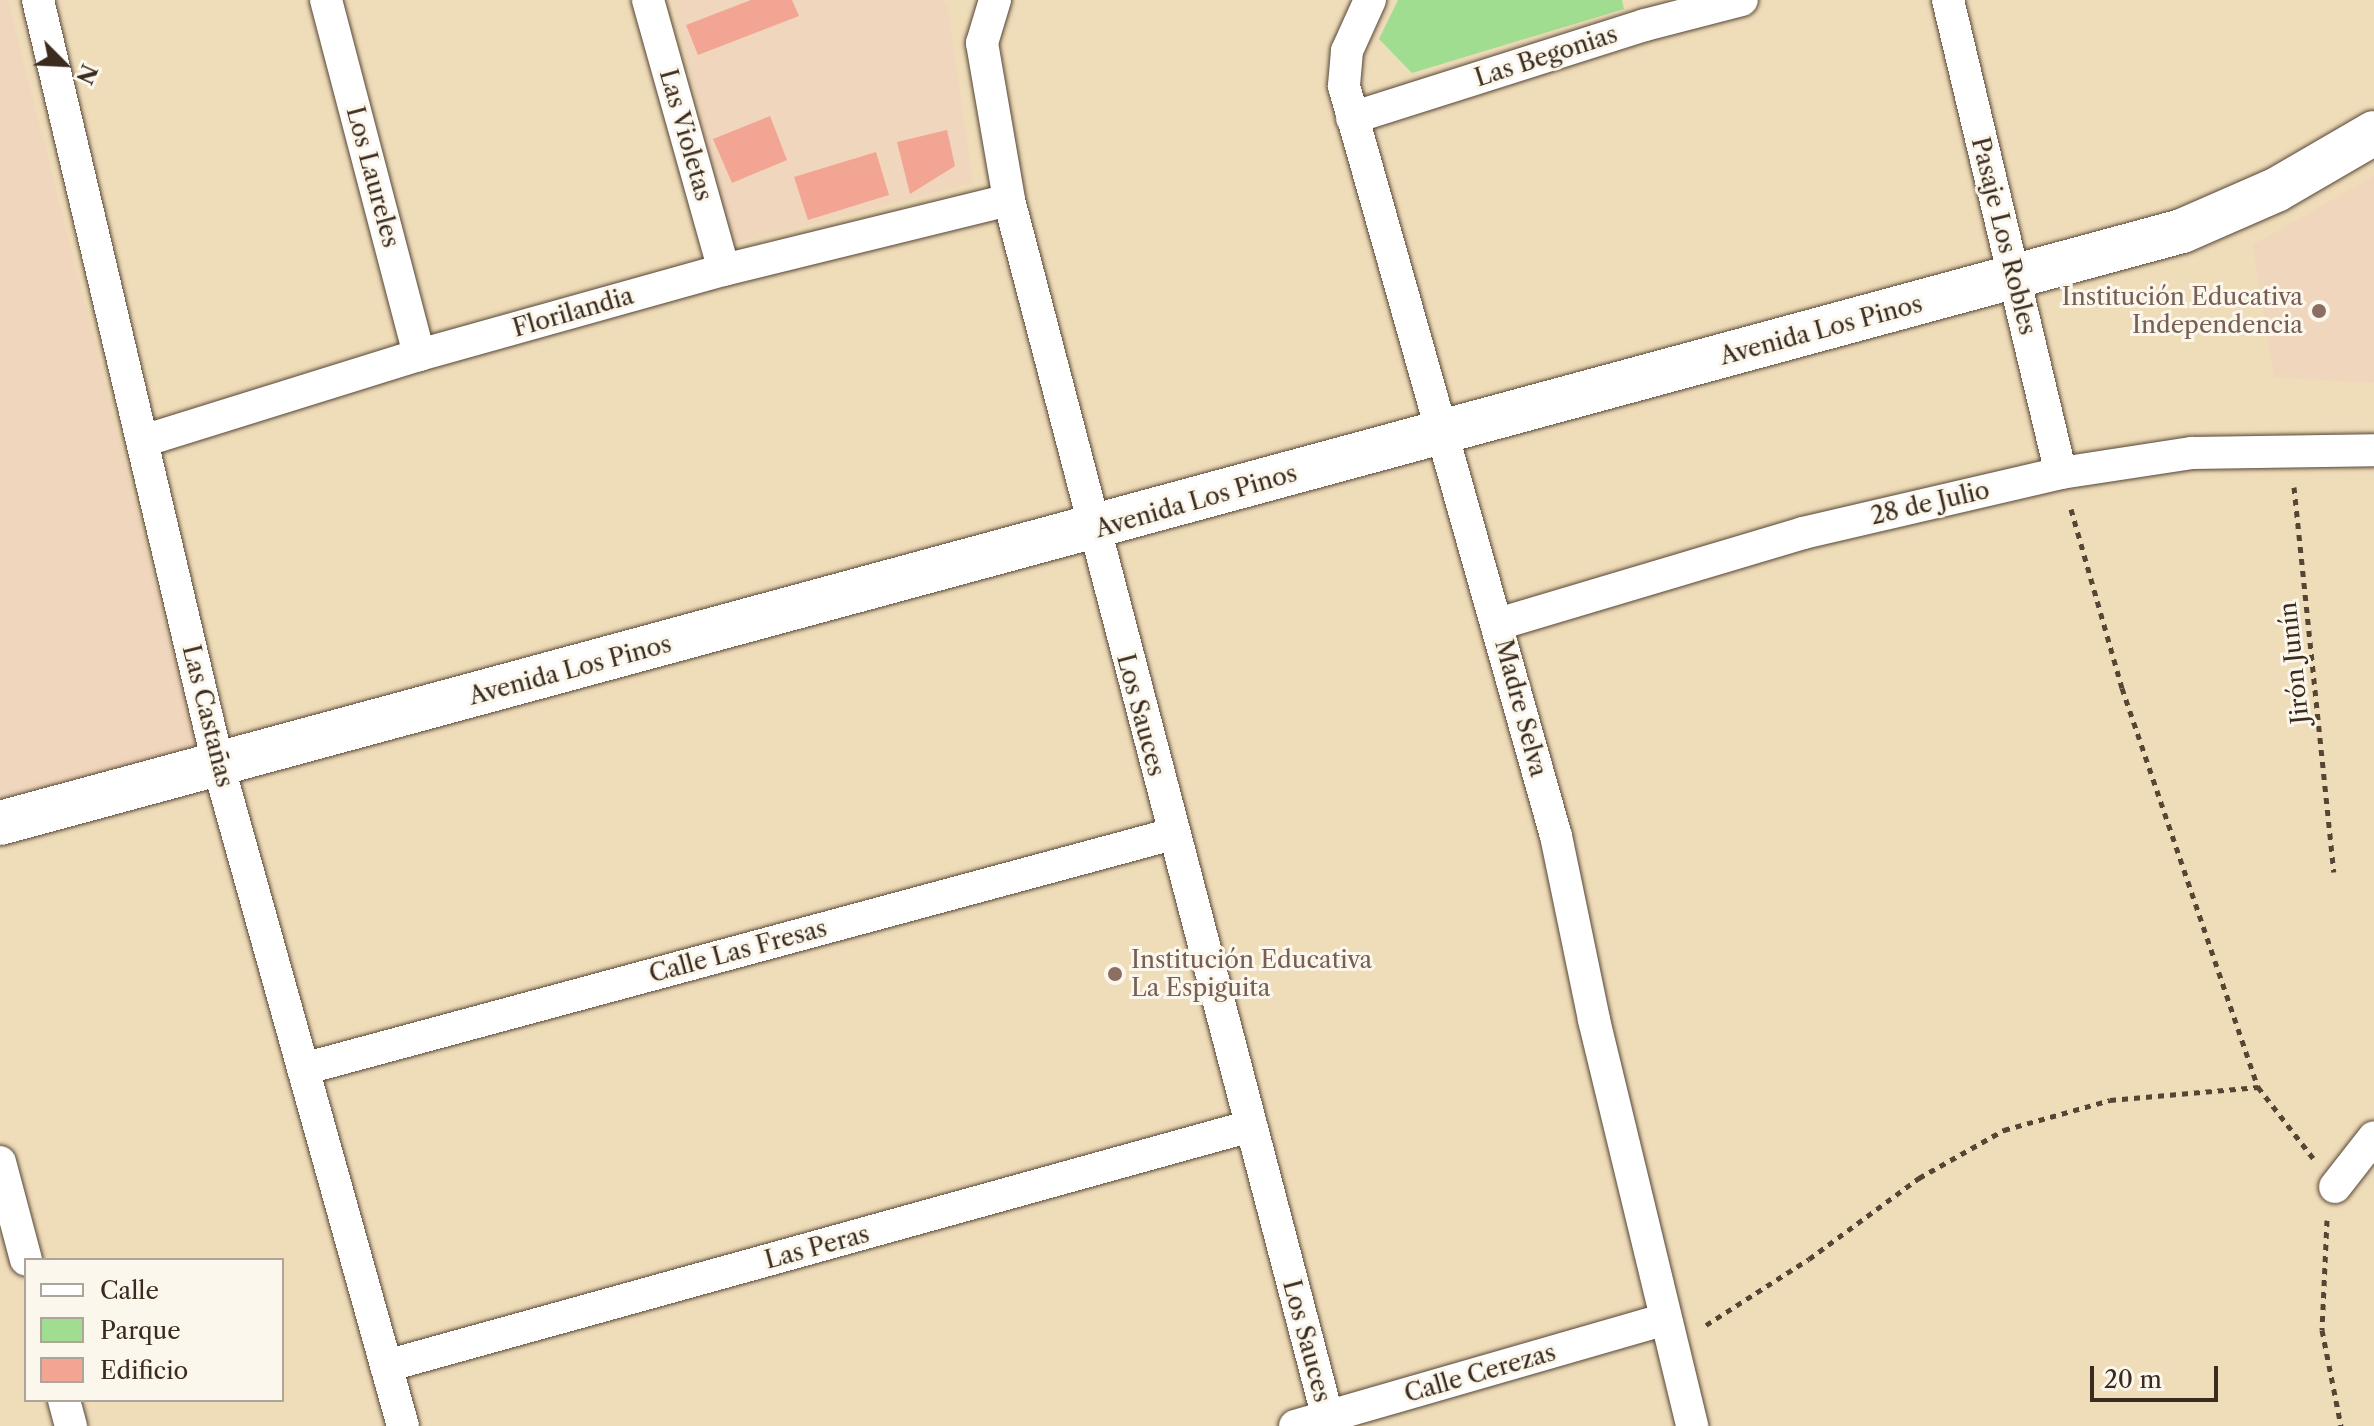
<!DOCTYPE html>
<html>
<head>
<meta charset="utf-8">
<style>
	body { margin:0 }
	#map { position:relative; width:2374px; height:1426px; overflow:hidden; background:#efdcb9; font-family:"Libre Caslon Text",serif }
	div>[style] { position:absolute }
	.built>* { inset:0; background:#f0d6bc }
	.green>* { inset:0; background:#a1dd91 }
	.building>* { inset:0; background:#f2a592 }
	.path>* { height:5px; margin-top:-2.5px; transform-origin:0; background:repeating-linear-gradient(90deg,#564535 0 6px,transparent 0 12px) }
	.roads { filter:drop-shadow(0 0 2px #564535) drop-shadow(0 0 2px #564535) }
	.street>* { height:32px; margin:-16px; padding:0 16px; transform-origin:16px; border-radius:16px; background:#fff }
	.secondary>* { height:44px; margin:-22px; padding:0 22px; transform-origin:22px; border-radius:22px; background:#fff }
	.dots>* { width:22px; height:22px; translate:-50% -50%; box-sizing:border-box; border:4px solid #fbf7ec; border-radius:50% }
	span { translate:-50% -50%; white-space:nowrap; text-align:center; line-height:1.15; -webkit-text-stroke:6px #fbf7ec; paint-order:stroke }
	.street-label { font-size:24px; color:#3b2a1e }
	.education-label { font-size:24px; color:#785e54 }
	.right { translate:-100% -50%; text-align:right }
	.left { translate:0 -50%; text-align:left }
	.legend { position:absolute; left:24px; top:1258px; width:260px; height:144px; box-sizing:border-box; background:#fbf7ec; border:2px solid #aea59a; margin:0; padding:10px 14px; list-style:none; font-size:24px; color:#3b2a1e }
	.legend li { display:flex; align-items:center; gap:16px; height:40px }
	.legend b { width:40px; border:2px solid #aea59a }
	.north { position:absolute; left:24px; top:24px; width:80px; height:80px; -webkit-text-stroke:6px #fbf7ec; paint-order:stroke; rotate:114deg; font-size:22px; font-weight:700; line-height:32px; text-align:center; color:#3b2a1e }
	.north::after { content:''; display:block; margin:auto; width:28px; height:36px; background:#3b2a1e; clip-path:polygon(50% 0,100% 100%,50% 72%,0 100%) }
	.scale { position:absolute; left:2090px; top:1366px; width:128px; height:36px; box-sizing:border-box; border:4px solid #3b2a1e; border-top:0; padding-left:10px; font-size:24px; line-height:28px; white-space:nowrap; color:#3b2a1e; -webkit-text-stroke:6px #fbf7ec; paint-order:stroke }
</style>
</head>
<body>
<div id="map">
	<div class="built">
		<div style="clip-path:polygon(0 0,8px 0,197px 750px,0 798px)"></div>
		<div style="clip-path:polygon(673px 0,940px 0,947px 4px,973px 183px,731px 244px)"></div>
		<div style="clip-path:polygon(2374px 176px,2374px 383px,2274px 377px,2253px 245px)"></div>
	</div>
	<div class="green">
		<div style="clip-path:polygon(1398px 0,1622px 0,1624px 9px,1412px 73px,1379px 39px)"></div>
	</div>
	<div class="building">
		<div style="clip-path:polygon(751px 0,792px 0,799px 16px,698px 55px,686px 25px)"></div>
		<div style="clip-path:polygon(770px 116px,787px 160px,732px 183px,713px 139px)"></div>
		<div style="clip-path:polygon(947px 130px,955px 166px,910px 194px,897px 142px)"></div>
		<div style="clip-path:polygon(876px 152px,889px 195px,808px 220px,794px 177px)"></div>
	</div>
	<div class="path">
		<div style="left:2294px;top:487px;width:387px;rotate:84.1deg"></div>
		<div style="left:2071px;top:509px;width:186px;rotate:74.1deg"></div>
		<div style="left:2122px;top:688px;width:422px;rotate:71.2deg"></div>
		<div style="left:2258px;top:1087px;width:90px;rotate:52.2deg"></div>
		<div style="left:2327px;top:1220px;width:110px;rotate:92.6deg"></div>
		<div style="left:2322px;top:1330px;width:98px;rotate:78.8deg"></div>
		<div style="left:1706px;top:1325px;width:122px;rotate:-32.7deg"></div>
		<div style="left:1809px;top:1259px;width:137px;rotate:-36.4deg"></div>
		<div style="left:1919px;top:1178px;width:98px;rotate:-29.5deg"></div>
		<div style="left:2004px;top:1130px;width:110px;rotate:-15.8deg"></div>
		<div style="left:2110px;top:1100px;width:149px;rotate:-5deg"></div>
	</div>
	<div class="roads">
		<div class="street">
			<div style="left:38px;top:0;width:785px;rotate:76.74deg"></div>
			<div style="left:218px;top:764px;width:687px;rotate:74.39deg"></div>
			<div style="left:326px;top:0;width:367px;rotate:75.3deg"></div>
			<div style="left:648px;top:0;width:280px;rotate:74.3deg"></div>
			<div style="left:995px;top:0;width:45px;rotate:106.8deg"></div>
			<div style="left:982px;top:43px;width:159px;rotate:80.2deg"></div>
			<div style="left:1009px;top:200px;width:1267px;rotate:75.33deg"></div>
			<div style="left:1370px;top:0;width:56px;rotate:114.3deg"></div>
			<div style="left:1347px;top:51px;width:35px;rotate:95deg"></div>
			<div style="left:1344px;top:86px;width:779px;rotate:74.22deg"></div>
			<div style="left:1556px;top:836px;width:188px;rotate:78.3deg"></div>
			<div style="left:1594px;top:1020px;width:418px;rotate:76.4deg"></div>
			<div style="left:1948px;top:0;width:486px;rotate:76.6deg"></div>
			<div style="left:1352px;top:118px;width:307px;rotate:-17.6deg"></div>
			<div style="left:1645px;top:25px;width:100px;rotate:-14.5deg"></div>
			<div style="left:143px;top:441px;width:289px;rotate:-17.3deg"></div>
			<div style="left:419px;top:355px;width:317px;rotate:-15.6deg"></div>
			<div style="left:724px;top:270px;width:293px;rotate:-13.8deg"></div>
			<div style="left:1498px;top:624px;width:318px;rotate:-16.6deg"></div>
			<div style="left:1803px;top:533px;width:265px;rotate:-13.1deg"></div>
			<div style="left:2061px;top:473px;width:133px;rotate:-8.7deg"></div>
			<div style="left:2192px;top:453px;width:182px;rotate:-0.9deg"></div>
			<div style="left:303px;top:1069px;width:901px;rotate:-15.12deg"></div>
			<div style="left:0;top:1162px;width:101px;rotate:75.1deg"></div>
			<div style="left:2335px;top:1187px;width:63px;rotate:-52deg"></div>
			<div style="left:386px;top:1366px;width:894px;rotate:-15.51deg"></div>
			<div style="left:64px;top:1400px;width:27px;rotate:75deg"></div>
			<div style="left:1295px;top:1426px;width:386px;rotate:-16.1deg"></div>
		</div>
		<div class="secondary">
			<div style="left:0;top:823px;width:2261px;rotate:-15.18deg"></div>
			<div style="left:2182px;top:231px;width:103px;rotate:-23.6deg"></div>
			<div style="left:2276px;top:190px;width:113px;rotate:-30.2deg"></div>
		</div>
	</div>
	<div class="dots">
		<div style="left:2319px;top:311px;background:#8d6e63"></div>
		<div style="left:1115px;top:974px;background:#8d6e63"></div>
	</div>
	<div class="street-label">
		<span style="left:1546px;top:56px;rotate:-18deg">Las Begonias</span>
		<span style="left:686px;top:135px;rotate:74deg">Las Violetas</span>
		<span style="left:373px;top:177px;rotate:75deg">Los Laureles</span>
		<span style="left:2004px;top:236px;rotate:76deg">Pasaje Los Robles</span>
		<span style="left:573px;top:312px;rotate:-16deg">Florilandia</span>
		<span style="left:1821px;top:330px;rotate:-15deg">Avenida Los Pinos</span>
		<span style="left:1196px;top:501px;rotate:-16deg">Avenida Los Pinos</span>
		<span style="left:1930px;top:503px;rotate:-13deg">28 de Julio</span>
		<span style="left:2294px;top:663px;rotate:-96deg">Jirón Junín</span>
		<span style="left:570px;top:670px;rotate:-15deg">Avenida Los Pinos</span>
		<span style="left:1521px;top:708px;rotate:75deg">Madre Selva</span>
		<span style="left:1141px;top:715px;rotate:75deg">Los Sauces</span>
		<span style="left:208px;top:716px;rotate:76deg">Las Castañas</span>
		<span style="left:738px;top:951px;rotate:-15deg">Calle Las Fresas</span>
		<span style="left:817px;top:1247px;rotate:-15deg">Las Peras</span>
		<span style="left:1307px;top:1341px;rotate:75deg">Los Sauces</span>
		<span style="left:1480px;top:1373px;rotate:-16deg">Calle Cerezas</span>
	</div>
	<div class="education-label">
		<span class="right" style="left:2303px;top:311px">Institución Educativa<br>Independencia</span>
		<span class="left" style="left:1131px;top:974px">Institución Educativa<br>La Espiguita</span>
	</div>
	<ul class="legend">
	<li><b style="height:10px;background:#fff"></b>Calle</li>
	<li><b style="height:22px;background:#a1dd91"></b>Parque</li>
	<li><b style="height:22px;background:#f2a592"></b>Edificio</li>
	</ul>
	<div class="north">N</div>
	<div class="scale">20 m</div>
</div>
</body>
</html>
